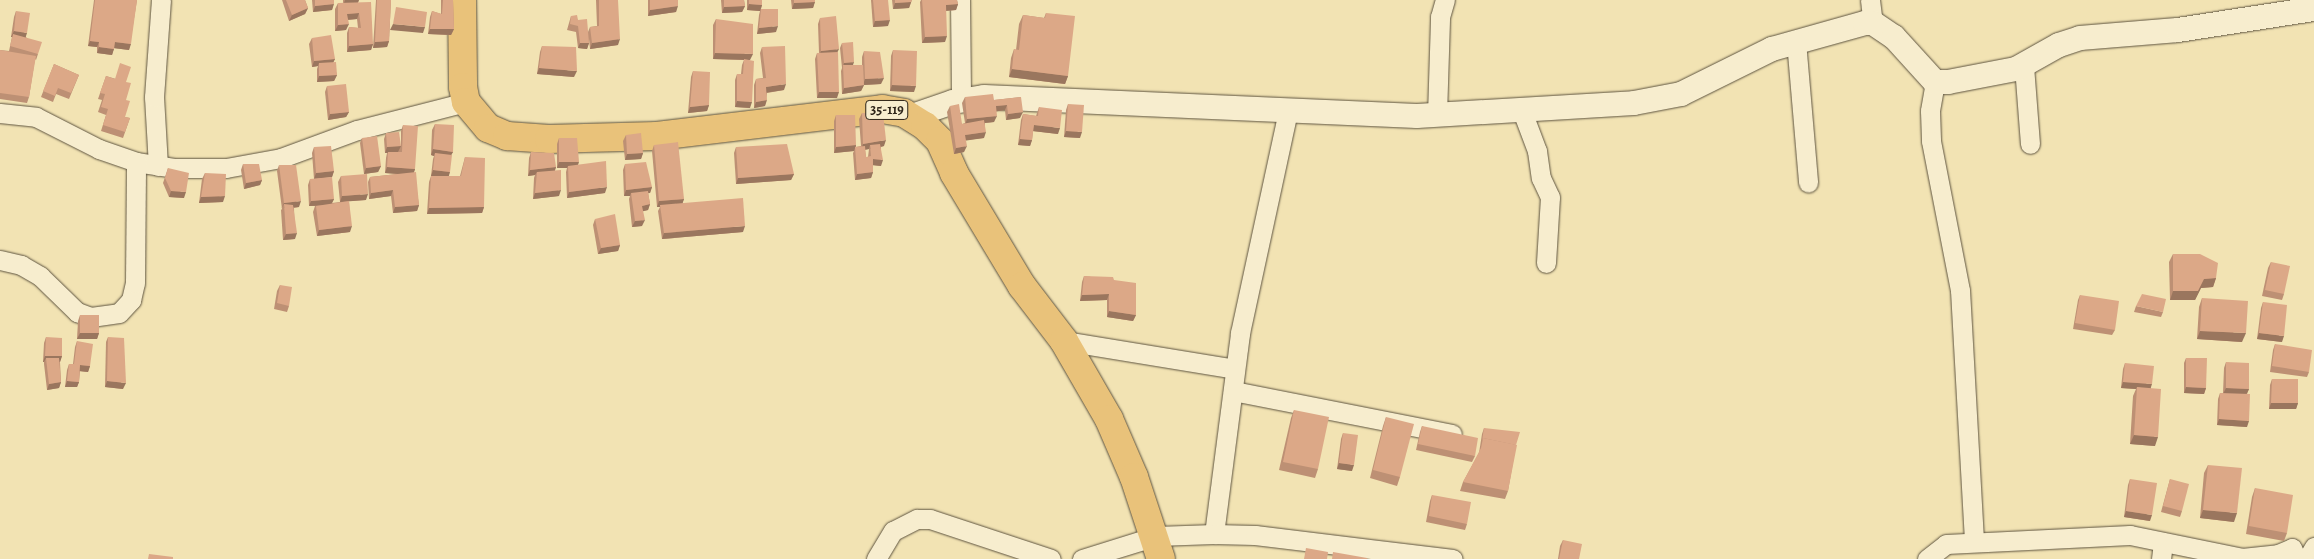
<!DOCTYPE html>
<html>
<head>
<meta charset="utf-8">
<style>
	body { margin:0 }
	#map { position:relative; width:2314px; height:559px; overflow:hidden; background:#f2e3b3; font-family:Alegreya,serif }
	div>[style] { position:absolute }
	.roads { filter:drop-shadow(0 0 1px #5e5440) drop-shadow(0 0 1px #5e5440) }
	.minor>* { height:19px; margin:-9.5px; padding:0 9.5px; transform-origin:9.5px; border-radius:9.5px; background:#f7edce }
	.tertiary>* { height:24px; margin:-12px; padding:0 12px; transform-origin:12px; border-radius:12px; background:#f7edce }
	.primary>* { height:28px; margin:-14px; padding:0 14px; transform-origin:14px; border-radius:14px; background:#e9c27a }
	.wall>* { inset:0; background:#bd9074 }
	.shaded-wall>* { inset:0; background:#9a765e }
	.building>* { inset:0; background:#dca887 }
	span { translate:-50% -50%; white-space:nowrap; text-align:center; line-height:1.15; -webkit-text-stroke:4px #f7edce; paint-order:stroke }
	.shield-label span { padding:1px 4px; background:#f7edce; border:1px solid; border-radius:4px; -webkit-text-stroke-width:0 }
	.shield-label { font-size:14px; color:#2d2419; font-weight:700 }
</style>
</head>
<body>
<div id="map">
	<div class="roads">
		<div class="minor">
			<div style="left:960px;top:0;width:100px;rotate:89.4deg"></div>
			<div style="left:1870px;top:0;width:23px;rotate:83deg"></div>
			<div style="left:1796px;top:41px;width:142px;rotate:85.1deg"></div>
			<div style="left:2024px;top:66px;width:78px;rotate:85.6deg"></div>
			<div style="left:1935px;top:82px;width:29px;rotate:100deg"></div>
			<div style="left:1930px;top:111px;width:30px;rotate:88deg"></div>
			<div style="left:1931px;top:141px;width:152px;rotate:79deg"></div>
			<div style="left:1960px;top:290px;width:252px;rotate:86.8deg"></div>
			<div style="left:1522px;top:111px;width:43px;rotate:69.4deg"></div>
			<div style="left:1537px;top:151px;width:27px;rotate:82deg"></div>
			<div style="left:1541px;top:178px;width:21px;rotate:65deg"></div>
			<div style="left:1550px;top:197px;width:66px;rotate:93.5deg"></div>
			<div style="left:0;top:113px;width:36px;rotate:6deg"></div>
			<div style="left:36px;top:117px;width:71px;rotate:26.9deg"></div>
			<div style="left:99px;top:149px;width:39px;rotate:19deg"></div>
			<div style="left:136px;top:162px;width:38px;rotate:9deg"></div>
			<div style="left:174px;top:168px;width:52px"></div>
			<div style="left:226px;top:168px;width:56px;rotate:-10.3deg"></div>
			<div style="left:281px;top:158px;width:81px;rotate:-20.2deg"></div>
			<div style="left:357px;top:130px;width:113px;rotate:-14.4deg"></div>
			<div style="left:1437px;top:115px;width:98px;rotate:-88.2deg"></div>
			<div style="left:1440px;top:17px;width:18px;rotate:-74deg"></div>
			<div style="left:158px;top:166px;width:69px;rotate:-93.3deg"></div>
			<div style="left:154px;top:97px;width:97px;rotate:-85.9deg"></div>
			<div style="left:0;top:260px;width:22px;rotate:13deg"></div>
			<div style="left:21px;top:265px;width:22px;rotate:30deg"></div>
			<div style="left:40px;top:276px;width:52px;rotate:44.2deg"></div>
			<div style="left:77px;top:312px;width:15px;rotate:20deg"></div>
			<div style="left:91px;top:317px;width:28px;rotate:-8deg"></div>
			<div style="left:119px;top:313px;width:18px;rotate:-47deg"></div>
			<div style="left:131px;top:300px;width:17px;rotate:-77deg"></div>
			<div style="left:135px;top:283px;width:121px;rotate:-89.5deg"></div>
			<div style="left:1064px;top:341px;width:173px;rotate:9.3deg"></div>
			<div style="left:1233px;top:391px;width:223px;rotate:11.1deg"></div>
			<div style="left:1214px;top:534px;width:203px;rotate:-82.6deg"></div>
			<div style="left:1240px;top:333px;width:227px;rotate:-77.8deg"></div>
			<div style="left:876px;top:559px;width:33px;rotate:-59deg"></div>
			<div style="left:893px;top:531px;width:27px;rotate:-27deg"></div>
			<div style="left:917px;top:519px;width:13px"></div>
			<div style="left:930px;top:519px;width:127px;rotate:18.3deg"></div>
			<div style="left:1082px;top:559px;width:77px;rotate:-17.3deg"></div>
			<div style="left:1156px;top:536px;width:58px;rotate:-2deg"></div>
			<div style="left:1214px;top:534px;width:41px;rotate:1.4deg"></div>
			<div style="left:1255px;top:535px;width:199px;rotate:6.9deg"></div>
			<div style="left:1927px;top:559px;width:24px;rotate:-38deg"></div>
			<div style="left:1946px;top:544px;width:184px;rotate:-2.8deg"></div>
			<div style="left:2130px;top:535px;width:114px;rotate:11.6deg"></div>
			<div style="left:2242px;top:558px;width:36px;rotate:-6deg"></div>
			<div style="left:2278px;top:554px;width:15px;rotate:-23deg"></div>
			<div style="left:2292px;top:548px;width:12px;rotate:66deg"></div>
			<div style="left:2161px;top:559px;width:17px;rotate:-83deg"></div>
			<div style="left:2307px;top:559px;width:14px;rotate:-60deg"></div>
		</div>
		<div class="tertiary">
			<div style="left:912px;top:116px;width:43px;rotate:-18.9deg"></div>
			<div style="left:953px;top:102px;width:31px;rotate:-9deg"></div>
			<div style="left:984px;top:97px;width:433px;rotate:2.5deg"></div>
			<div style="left:1417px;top:116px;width:217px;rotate:-3.4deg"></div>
			<div style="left:1634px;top:103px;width:48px;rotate:-10.8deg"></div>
			<div style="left:1681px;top:94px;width:102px;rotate:-26.3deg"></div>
			<div style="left:1772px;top:49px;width:97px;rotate:-15.6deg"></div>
			<div style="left:1865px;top:23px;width:8px"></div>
			<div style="left:1873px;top:23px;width:25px;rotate:34deg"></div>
			<div style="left:1894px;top:37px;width:61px;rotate:47.7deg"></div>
			<div style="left:1935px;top:82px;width:13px"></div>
			<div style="left:1948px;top:82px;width:69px;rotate:-10.8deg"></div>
			<div style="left:2016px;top:69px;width:49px;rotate:-29.2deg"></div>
			<div style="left:2059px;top:45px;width:22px;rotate:-18deg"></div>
			<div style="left:2080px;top:38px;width:98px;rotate:-4.7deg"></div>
			<div style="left:2178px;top:30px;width:138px;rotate:-8.8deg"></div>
		</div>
		<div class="primary">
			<div style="left:462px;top:0;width:87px;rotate:89.3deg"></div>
			<div style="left:463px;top:87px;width:15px;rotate:79deg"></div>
			<div style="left:466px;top:102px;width:34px;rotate:50deg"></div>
			<div style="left:488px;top:128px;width:21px;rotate:23deg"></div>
			<div style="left:507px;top:136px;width:42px;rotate:4.1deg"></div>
			<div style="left:549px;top:139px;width:108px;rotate:-1.6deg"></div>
			<div style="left:657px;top:136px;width:227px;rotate:-6.8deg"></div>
			<div style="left:882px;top:109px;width:22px;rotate:10deg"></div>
			<div style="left:904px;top:113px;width:25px;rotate:32deg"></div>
			<div style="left:925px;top:126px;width:21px;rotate:45deg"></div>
			<div style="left:940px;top:141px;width:35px;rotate:66deg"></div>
			<div style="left:954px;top:173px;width:132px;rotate:59deg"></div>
			<div style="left:1022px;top:286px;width:69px;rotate:52.6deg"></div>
			<div style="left:1064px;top:341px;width:90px;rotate:60deg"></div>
			<div style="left:1109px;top:419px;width:63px;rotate:66.7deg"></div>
			<div style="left:1134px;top:477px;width:86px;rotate:71.8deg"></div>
		</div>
	</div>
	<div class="wall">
		<div style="clip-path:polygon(94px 0,137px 0,129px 50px,114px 48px,112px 55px,97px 53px,97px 47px,88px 46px)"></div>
		<div style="clip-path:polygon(282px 0,305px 0,308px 8px,305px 14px,289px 21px)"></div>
		<div style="clip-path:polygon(312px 0,334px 0,332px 10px,313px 12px)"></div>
		<div style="clip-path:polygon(343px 0,359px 0,358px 3px,373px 44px,371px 50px,347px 52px,347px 33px,349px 27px,358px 28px,357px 19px,348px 20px,346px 30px,335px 31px,335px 9px,338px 3px,343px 3px)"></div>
		<div style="clip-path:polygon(376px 0,391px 0,389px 41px,387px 47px,373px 48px)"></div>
		<div style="clip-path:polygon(441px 0,453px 0,454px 29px,451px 35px,428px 34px,430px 17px,432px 11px,441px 14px)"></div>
		<div style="clip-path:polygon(596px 0,618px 0,618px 45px,590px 49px,589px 39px,589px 43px,587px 49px,578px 48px,576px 32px,567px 30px,571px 16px,578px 20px,588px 32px,590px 27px,597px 26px)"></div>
		<div style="clip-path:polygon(648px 0,678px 0,676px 12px,648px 16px)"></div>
		<div style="clip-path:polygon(721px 0,744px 0,745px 6px,742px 12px,722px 13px)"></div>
		<div style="clip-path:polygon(747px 0,762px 0,762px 5px,761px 9px,776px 32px,757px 34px,759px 15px,760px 11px,747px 10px)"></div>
		<div style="clip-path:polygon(791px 0,815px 0,813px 8px,792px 9px)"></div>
		<div style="clip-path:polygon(871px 0,888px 0,888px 26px,873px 27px)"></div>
		<div style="clip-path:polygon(892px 0,912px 0,909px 8px,893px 9px)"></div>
		<div style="clip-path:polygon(921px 0,957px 0,958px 4px,956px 10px,946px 11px,945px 42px,922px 43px,920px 2px)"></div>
		<div style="clip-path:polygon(16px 11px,26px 37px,38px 54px,36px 60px,35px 59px,29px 97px,27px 103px,0 99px,0 50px,9px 51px,12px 37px,11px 37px,14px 17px)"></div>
		<div style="clip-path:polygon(1046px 13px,1068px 76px,1065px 84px,1009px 77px,1011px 58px,1014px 49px,1016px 50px,1019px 24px,1023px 15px,1044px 18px)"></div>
		<div style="clip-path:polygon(820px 18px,837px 52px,837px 98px,817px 98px,815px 59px,817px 53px,819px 53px,818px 24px)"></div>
		<div style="clip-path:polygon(716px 19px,750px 60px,747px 60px,750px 108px,735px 107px,735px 80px,737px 74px,741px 74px,742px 65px,744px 60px,713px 59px,713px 25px)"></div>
		<div style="clip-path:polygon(312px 38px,335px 59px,333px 62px,337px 75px,334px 81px,317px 82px,317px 69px,318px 66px,312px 67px,309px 44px)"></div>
		<div style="clip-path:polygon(842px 43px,853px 65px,862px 65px,862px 57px,864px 51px,881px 84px,864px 85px,861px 91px,842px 94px,841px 71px,842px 68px,840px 48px)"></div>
		<div style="clip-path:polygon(542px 46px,574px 77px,537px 74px,540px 52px)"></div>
		<div style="clip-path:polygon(762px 47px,784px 90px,767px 93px,765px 106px,754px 108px,754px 85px,756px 79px,763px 78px,760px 53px)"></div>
		<div style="clip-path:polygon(893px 50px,914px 92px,890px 91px,891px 56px)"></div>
		<div style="clip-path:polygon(54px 64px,79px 75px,69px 99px,56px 94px,53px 102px,41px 97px)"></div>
		<div style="clip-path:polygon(693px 71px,709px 105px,707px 111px,688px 113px,691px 77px)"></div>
		<div style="clip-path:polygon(106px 76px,126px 82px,125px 117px,130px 118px,123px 138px,101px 131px,106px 115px,98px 112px,102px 100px,98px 99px)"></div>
		<div style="clip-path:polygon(327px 86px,349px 112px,346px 117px,328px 120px,325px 92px)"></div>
		<div style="clip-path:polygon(965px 97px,994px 100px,1021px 97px,1020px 118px,1006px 120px,1005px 110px,996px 111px,994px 122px,985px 123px,984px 138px,966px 140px,964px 152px,954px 154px,947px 112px,950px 106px,962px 124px,965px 123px,962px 103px)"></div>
		<div style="clip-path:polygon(1068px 104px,1080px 138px,1064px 137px,1066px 110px)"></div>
		<div style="clip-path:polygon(1039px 107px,1058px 134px,1033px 131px,1032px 140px,1030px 146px,1018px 145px,1021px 120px,1023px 114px,1036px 116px)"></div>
		<div style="clip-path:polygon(evenodd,862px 113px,884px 146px,881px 147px,881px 166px,873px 165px,873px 172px,871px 178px,855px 180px,853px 153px,854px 151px,834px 153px,834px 121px,836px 115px,856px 145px,856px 147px,861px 146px,859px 119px,862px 113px,869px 149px,868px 157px,866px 157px,865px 150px,869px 149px)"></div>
		<div style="clip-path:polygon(435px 124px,453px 152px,451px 155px,449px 176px,460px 176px,465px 157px,484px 207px,482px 213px,427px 214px,429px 182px,431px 176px,433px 159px,434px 156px,431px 155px,432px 130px)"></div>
		<div style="clip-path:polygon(403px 125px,415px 169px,414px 172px,419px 205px,417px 211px,393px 213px,391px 196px,369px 199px,368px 182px,370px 177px,397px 174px,385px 173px,386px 158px,387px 153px,385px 153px,384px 139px,386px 133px,401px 146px,401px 131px)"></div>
		<div style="clip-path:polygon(626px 135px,643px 153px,641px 159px,625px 160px,623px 141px)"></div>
		<div style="clip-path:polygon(362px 138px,381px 166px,378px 172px,364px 174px,360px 143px)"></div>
		<div style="clip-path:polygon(559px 138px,578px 165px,605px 193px,567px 198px,566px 172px,567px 168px,557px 168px,557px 144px)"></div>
		<div style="clip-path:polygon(654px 145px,684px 199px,682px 203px,743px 232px,662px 239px,658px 211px,660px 207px,657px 207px,652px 151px)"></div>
		<div style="clip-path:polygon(314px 147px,334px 171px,332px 177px,314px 179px,312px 153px)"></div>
		<div style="clip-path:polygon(736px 147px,794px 174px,791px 180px,736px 184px,734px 153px)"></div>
		<div style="clip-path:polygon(531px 152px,556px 167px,555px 170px,559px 196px,533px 199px,534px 178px,535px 175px,528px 176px,529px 158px)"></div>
		<div style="clip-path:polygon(243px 164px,262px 180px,260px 185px,244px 189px,241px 170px)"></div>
		<div style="clip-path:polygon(625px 164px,652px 187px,650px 193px,648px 193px,650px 204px,648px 210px,643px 211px,642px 226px,632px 227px,629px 199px,630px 196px,624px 196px,623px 170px)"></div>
		<div style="clip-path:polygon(279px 165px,299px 207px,294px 208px,295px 239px,283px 240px,281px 210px,282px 209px,277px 171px)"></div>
		<div style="clip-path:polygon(168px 168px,184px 198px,169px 197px,163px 183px)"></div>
		<div style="clip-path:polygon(205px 173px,223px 202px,199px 203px,202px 179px)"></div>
		<div style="clip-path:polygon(341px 176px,366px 200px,349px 201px,350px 232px,317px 236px,313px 212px,315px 206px,309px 206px,308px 185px,310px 179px,334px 199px,332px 203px,340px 202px,338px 182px)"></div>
		<div style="clip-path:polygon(595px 219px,620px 245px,618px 251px,598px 254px,593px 225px)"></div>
		<div style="clip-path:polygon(2173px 254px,2216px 278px,2213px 287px,2201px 288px,2195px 300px,2170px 300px,2169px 262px)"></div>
		<div style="clip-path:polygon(2271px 262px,2284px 294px,2282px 300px,2262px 296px,2268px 268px)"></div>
		<div style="clip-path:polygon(1084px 276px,1114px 280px,1136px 315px,1133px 321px,1107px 317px,1107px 300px,1080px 301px,1082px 282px)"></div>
		<div style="clip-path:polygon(280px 285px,289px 306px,287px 312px,274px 309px,277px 291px)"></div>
		<div style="clip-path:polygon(2080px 295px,2115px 330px,2112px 335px,2073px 329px,2078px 300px)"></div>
		<div style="clip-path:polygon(2202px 298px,2242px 342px,2197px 339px,2199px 307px)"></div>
		<div style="clip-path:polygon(2263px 302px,2282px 342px,2257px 339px,2261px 308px)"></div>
		<div style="clip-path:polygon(2136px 306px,2163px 312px,2161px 317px,2134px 312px)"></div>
		<div style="clip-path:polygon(80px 315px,99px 333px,97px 339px,77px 339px,78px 321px)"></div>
		<div style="clip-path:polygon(46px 337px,62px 356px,60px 362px,61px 382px,59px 388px,47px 390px,44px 364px,44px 362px,43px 362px,44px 343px)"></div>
		<div style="clip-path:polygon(108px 337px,123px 389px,105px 387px,106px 342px)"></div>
		<div style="clip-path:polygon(77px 341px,90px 366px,88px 372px,80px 371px,79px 382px,77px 387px,65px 387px,67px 370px,69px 364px,73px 364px,75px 347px)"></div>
		<div style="clip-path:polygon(2275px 344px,2309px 372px,2307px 377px,2270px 372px,2273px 350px)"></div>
		<div style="clip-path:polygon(2186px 358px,2206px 388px,2204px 394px,2184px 393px,2184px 363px)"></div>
		<div style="clip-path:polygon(2226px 362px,2249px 389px,2247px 394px,2247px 427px,2217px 425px,2218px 399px,2220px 393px,2223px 393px,2224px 368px)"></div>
		<div style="clip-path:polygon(2125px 363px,2151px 388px,2155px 446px,2130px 444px,2133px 396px,2136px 389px,2121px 388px,2123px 369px)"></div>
		<div style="clip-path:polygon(2272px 379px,2298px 403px,2296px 409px,2269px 409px,2270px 385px)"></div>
		<div style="clip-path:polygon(1294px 410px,1318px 469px,1315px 478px,1279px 470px,1291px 418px)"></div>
		<div style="clip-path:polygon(1386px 417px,1400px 477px,1397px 486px,1370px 478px,1383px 426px)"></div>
		<div style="clip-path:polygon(1422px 426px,1475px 456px,1472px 462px,1416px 450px,1420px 432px)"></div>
		<div style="clip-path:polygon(1484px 428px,1516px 445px,1508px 491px,1505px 499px,1460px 491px,1463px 482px,1479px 453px,1482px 434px)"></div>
		<div style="clip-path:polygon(1343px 433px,1352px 471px,1337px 469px,1341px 439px)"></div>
		<div style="clip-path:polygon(2208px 465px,2234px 522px,2200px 518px,2204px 473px)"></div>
		<div style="clip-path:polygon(2130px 479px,2150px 521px,2124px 517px,2128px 485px)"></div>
		<div style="clip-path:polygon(2170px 479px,2182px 511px,2180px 517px,2161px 512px)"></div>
		<div style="clip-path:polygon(2255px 488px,2287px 533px,2284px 541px,2246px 534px,2252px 497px)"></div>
		<div style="clip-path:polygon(1432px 495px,1467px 524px,1465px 530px,1426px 522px,1430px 501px)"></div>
		<div style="clip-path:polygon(1563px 540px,1579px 559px,1558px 559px,1560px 546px)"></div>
	</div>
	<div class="shaded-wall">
		<div style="clip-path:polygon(345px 0,359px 0,357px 4px,344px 3px)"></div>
		<div style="clip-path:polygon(815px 2px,813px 8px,792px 9px,794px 3px)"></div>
		<div style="clip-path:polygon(911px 2px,909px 8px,893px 9px,895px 3px)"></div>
		<div style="clip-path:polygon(334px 4px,332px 10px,313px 12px,315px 6px)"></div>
		<div style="clip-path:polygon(749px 4px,762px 5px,760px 11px,747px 10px)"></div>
		<div style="clip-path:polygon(958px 4px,956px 10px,943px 11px,946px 5px)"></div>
		<div style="clip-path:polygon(678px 6px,676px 12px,648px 16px,650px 10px)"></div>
		<div style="clip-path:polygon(745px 6px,742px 12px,722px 13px,724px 7px)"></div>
		<div style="clip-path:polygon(308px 8px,305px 14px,289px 21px,292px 15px)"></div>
		<div style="clip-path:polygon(359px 13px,357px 19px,345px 20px,347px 14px)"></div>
		<div style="clip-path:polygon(890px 20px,888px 26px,873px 27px,875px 21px)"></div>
		<div style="clip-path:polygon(349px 24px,346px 30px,335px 31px,338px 25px)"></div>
		<div style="clip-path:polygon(393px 24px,425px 27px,423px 33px,390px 30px)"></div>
		<div style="clip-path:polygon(778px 26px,776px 32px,757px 34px,759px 28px)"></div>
		<div style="clip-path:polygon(430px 29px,454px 29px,451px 35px,428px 34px)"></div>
		<div style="clip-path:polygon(14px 31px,27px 33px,25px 39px,11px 37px)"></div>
		<div style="clip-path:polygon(947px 36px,945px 42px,922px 43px,925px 37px)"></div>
		<div style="clip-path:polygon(620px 39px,618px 45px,590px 49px,592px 43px)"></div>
		<div style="clip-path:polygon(90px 41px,99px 42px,97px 47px,88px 46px)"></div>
		<div style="clip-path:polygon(389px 41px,387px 47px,373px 48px,375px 42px)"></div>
		<div style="clip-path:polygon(115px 42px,131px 44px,129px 50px,113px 48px)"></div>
		<div style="clip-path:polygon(580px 43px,589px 43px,587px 49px,578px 48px)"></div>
		<div style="clip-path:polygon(373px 44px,371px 50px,347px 52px,349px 46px)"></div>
		<div style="clip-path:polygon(99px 47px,114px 49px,112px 55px,97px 53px)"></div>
		<div style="clip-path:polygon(839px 49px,836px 55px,819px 56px,821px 51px)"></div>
		<div style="clip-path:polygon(715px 53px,753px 54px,750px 60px,713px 59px)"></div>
		<div style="clip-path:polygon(335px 59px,332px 65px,319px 63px,318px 66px,312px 67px,314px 61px)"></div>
		<div style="clip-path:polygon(854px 62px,852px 68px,843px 67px,844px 63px)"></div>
		<div style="clip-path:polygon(539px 68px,577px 71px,574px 77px,537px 74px)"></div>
		<div style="clip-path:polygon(1012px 69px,1068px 76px,1065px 84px,1009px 77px)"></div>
		<div style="clip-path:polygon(337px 75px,334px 81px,317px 82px,319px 76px)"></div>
		<div style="clip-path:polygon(884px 78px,881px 84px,863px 85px,865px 79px)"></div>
		<div style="clip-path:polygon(786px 84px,784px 90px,764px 93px,766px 87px)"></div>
		<div style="clip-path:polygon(864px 85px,861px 91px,842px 94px,844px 88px)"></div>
		<div style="clip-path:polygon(892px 85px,916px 86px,914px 92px,890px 91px)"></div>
		<div style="clip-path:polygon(819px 92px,839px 92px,837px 98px,817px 98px)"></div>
		<div style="clip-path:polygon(767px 100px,765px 106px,754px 108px,756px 102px)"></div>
		<div style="clip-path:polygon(737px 101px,752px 102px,750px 108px,735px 107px)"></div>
		<div style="clip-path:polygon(709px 105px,707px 111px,688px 113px,690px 107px)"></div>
		<div style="clip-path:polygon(1007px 105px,1005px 110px,993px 112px,996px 106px)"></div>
		<div style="clip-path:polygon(349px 112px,346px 117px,328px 120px,330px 114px)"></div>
		<div style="clip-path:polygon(1023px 112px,1020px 118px,1006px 120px,1008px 114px)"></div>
		<div style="clip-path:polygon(997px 116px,994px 122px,965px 125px,967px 119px)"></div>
		<div style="clip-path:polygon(1034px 125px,1060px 128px,1058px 134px,1032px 131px)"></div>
		<div style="clip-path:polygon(1066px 131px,1082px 132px,1080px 138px,1064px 137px)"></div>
		<div style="clip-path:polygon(986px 132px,984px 138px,963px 141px,965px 135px)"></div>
		<div style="clip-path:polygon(1020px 139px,1032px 140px,1030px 146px,1018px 145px)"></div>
		<div style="clip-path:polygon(886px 140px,884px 146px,870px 149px,870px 145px,869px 149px,861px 150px,863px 144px)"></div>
		<div style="clip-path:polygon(856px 145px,854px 151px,834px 153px,836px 147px)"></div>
		<div style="clip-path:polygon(401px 146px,398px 152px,385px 153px,387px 147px)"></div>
		<div style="clip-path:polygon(967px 146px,964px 152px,954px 154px,956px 148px)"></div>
		<div style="clip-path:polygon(433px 149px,453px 152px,450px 157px,435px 153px,434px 156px,431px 155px)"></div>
		<div style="clip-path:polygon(643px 153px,641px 159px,625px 160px,627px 154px)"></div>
		<div style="clip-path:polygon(873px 159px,883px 160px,881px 166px,871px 165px)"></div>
		<div style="clip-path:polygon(559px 162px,579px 162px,577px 168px,568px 166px,567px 168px,557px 168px)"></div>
		<div style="clip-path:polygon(381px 166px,378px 172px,364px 174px,366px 168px)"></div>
		<div style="clip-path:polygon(387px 167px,415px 169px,413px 175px,385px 173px)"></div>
		<div style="clip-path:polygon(556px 167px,554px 173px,537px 172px,535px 175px,528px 176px,530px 170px)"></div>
		<div style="clip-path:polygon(433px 170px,450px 172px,448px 178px,431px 176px)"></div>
		<div style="clip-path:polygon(334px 171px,332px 177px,314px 179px,316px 173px)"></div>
		<div style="clip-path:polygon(873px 172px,871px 178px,855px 180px,857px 174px)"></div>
		<div style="clip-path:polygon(794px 174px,791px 180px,736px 184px,738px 178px)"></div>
		<div style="clip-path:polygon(262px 180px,260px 185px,244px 189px,246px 183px)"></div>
		<div style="clip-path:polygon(607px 187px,605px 193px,567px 198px,569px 192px)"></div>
		<div style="clip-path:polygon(652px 187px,650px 193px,632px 195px,631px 193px,630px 196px,624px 196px,626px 190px)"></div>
		<div style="clip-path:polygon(393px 190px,391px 196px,369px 199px,371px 193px)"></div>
		<div style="clip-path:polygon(561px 190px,559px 196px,533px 199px,535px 193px)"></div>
		<div style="clip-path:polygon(171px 191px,186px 192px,184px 198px,169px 197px)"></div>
		<div style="clip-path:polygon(368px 194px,366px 200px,340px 202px,342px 196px)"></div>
		<div style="clip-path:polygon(225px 196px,223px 202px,199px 203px,201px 197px)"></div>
		<div style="clip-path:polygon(334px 199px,331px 205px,309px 206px,311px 201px)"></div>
		<div style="clip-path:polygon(684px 199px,682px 205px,660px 205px,660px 207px,657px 207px,659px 201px)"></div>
		<div style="clip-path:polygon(301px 201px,299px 207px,284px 208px,284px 204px,281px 209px,284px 203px)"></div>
		<div style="clip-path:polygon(650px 204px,648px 210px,640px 212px,642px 206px)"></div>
		<div style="clip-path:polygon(419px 205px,417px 211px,393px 213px,395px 207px)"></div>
		<div style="clip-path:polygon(484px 207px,482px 213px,427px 214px,429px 208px)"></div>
		<div style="clip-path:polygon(645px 220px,642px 226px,632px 227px,635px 221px)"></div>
		<div style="clip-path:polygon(352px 226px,350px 232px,317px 236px,319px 230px)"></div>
		<div style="clip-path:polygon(745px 226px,743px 232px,662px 239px,664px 233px)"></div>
		<div style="clip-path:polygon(297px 233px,295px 239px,283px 240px,286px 234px)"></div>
		<div style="clip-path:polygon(620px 245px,618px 251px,598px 254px,601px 248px)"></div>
		<div style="clip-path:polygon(2216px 278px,2213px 287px,2201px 288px,2195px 300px,2170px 300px,2173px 291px,2204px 279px)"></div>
		<div style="clip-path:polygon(1109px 294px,1107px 300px,1080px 301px,1082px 295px)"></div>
		<div style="clip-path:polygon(1109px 311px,1136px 315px,1133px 321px,1107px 317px)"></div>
		<div style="clip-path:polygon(2200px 331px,2246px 333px,2242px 342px,2197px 339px)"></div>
		<div style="clip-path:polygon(80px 333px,99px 333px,97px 339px,77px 339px)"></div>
		<div style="clip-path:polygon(2259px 333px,2284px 336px,2282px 342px,2257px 339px)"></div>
		<div style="clip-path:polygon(45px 356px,62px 356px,60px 362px,46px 358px,44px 362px,43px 362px)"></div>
		<div style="clip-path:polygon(80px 365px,90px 366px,88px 372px,78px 371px)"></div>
		<div style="clip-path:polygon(67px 381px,79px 382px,77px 387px,65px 387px)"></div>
		<div style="clip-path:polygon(107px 381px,126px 383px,123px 389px,105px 387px)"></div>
		<div style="clip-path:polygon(61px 382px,59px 388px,47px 390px,49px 384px)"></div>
		<div style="clip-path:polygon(2123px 382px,2152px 384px,2150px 390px,2137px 387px,2136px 389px,2121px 388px)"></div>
		<div style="clip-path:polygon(2186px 387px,2206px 388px,2204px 394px,2184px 393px)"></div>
		<div style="clip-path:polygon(2226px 388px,2249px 389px,2246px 395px,2223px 394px)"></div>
		<div style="clip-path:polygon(2271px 403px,2298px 403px,2296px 409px,2269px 409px)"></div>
		<div style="clip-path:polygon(2219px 419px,2249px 421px,2247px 427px,2217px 425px)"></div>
		<div style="clip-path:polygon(2134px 435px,2158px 437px,2155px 446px,2130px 444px)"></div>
		<div style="clip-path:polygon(1339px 463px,1354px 465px,1352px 471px,1337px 469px)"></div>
		<div style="clip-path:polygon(2203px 510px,2237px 513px,2234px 522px,2200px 518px)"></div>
		<div style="clip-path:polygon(2126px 511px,2152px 515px,2150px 521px,2124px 517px)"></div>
	</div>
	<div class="building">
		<div style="clip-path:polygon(95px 0,137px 0,131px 44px,115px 42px,114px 49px,99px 47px,99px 42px,90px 41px)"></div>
		<div style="clip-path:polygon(286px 0,305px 0,308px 8px,292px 15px)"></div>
		<div style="clip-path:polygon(315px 0,334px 0,334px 4px,315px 6px)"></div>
		<div style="clip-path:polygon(377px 0,391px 0,389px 41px,375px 42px)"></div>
		<div style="clip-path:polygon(443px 0,453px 0,454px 29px,430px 29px,432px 11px,442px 14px)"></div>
		<div style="clip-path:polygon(599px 0,618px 0,620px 39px,592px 43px,590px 27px,599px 26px)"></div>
		<div style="clip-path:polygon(650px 0,678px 0,678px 6px,650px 10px)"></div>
		<div style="clip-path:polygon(724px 0,744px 0,745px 6px,724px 7px)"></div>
		<div style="clip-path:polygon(749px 0,762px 0,762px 5px,749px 4px)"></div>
		<div style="clip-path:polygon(794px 0,815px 0,815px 2px,794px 3px)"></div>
		<div style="clip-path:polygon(873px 0,888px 0,890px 20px,875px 21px)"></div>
		<div style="clip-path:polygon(895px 0,912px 0,911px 2px,895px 3px)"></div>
		<div style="clip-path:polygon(922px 0,957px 0,958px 4px,946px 5px,947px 36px,925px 37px)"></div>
		<div style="clip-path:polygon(371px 2px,373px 44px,349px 46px,349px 27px,361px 28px,359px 13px,347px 14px,349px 24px,338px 25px,338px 3px)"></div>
		<div style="clip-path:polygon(396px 7px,427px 12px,425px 27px,393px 24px)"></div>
		<div style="clip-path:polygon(761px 9px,778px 9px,778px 26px,759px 28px)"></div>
		<div style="clip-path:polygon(16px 11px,30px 13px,27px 33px,14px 31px)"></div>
		<div style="clip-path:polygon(1046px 13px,1075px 16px,1068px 76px,1012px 69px,1014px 49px,1019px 50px,1023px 15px,1045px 18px)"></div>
		<div style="clip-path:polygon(577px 15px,578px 20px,587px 19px,589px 43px,580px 43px,578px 26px,570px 24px,571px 16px)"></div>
		<div style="clip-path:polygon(836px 16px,839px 49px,821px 51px,820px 18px)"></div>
		<div style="clip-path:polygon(716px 19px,753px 24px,753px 54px,715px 53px)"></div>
		<div style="clip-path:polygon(13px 34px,42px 42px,38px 54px,10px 46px)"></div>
		<div style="clip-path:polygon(331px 35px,335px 59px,314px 61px,312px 38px)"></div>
		<div style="clip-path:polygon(853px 42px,854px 62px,844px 63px,842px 43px)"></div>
		<div style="clip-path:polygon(542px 46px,576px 47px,577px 71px,539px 68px)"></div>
		<div style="clip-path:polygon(785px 46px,786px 84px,766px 87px,767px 100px,756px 102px,756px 79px,766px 78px,762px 47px)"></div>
		<div style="clip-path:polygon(0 50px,36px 56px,29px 97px,0 93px)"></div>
		<div style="clip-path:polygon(893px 50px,917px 51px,916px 86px,892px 85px)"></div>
		<div style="clip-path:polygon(864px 51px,880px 52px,884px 78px,865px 79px)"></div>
		<div style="clip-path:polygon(838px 52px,839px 92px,819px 92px,817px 53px)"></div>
		<div style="clip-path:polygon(744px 59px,754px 61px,752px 102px,737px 101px,737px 74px,743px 74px)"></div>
		<div style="clip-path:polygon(336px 62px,337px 75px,319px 76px,319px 63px)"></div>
		<div style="clip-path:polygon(120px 63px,131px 67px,126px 82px,131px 83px,126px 100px,130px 101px,125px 117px,130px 118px,125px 132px,103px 125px,108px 109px,101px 107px,105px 94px,100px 93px,106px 76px,115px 79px)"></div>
		<div style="clip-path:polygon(54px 64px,79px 75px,71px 93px,58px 88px,55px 96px,43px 91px)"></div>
		<div style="clip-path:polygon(843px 65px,863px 65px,864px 85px,844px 88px)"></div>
		<div style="clip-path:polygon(693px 71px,710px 72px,709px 105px,690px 107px)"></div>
		<div style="clip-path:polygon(346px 84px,349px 112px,330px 114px,327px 86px)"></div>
		<div style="clip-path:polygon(993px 94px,994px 100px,1021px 97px,1023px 112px,1008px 114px,1007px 105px,996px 106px,997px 116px,967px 119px,965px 97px)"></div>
		<div style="clip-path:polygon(959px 104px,962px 124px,984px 120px,986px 132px,965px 135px,967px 146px,956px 148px,950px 106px)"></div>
		<div style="clip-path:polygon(1068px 104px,1084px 105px,1082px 132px,1066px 131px)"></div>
		<div style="clip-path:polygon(1039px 107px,1062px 110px,1060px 128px,1034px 125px,1032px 140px,1020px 139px,1023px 114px,1038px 116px)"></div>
		<div style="clip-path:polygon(862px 113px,883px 113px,886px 140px,863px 144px)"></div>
		<div style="clip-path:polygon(836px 115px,855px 115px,856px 145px,836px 147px)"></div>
		<div style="clip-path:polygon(435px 124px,454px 125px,453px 152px,433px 149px)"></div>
		<div style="clip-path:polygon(403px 125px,418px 126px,415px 169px,387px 167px,388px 152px,402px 152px)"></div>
		<div style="clip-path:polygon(399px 132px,401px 146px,387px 147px,386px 133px)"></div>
		<div style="clip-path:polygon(641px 133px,643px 153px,627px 154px,626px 135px)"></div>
		<div style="clip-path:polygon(377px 136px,381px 166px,366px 168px,362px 138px)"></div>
		<div style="clip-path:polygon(559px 138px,577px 138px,579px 162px,559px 162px)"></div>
		<div style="clip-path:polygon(678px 142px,684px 199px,659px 201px,654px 145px)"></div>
		<div style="clip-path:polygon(787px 144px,794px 174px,738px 178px,736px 147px)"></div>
		<div style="clip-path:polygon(880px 144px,883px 160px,873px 159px,873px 172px,857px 174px,855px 147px,865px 146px,866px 157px,871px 156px,870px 145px)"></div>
		<div style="clip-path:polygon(331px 146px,334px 171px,316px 173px,314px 147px)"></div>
		<div style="clip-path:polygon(531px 152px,554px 153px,556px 167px,530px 170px)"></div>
		<div style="clip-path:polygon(435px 153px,452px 155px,450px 172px,433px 170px)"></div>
		<div style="clip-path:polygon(465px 157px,485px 158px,484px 207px,429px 208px,431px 176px,461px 176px)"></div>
		<div style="clip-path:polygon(606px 161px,607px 187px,569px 192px,568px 166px)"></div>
		<div style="clip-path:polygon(646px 162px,652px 187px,626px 190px,625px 164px)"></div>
		<div style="clip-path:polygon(243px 164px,259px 164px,262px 180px,246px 183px)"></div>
		<div style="clip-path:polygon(279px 165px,296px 165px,301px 201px,284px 203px)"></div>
		<div style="clip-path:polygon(168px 168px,189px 173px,186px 192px,171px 191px,165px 178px)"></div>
		<div style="clip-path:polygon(561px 170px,561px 190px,535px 193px,537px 172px)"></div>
		<div style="clip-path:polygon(416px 172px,419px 205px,395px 207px,393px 190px,371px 193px,370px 177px)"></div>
		<div style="clip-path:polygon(205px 173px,226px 174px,225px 196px,201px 197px)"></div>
		<div style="clip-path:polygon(367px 174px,368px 194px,342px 196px,341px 176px)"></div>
		<div style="clip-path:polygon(332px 177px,334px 199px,311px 201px,310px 179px)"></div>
		<div style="clip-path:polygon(648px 191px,650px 204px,642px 206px,645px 220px,635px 221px,631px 193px)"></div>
		<div style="clip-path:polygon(743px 198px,745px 226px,664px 233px,660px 205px)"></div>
		<div style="clip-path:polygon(349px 201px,352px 226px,319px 230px,316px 206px)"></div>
		<div style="clip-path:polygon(284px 204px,293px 205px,297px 233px,286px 234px)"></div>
		<div style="clip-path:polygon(615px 214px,620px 245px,601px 248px,595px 219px)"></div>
		<div style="clip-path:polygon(2173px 254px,2200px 254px,2218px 263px,2216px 278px,2204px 279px,2198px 291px,2173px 291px)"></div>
		<div style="clip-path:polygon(2271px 262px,2290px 266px,2284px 294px,2265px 290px)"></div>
		<div style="clip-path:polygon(1084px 276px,1113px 277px,1114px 280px,1136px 283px,1136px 315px,1109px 311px,1109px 294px,1082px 295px)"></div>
		<div style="clip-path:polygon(280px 285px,292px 287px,289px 306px,277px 303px)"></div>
		<div style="clip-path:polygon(2142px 294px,2166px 299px,2163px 312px,2136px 306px)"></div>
		<div style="clip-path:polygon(2080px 295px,2119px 301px,2115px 330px,2075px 323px)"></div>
		<div style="clip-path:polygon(2202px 298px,2248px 301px,2246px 333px,2200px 331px)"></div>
		<div style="clip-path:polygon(2263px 302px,2287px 305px,2284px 336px,2259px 333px)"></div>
		<div style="clip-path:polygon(80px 315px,99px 315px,99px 333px,80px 333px)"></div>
		<div style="clip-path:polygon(46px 337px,62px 338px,62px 356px,45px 356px)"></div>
		<div style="clip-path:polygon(108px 337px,124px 338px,126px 383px,107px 381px)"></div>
		<div style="clip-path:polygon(77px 341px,93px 344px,90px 366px,80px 365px,79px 382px,67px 381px,69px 364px,74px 364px)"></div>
		<div style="clip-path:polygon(2275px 344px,2312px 350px,2309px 372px,2272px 366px)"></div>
		<div style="clip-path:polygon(46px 358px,59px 358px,61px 382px,49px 384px)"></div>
		<div style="clip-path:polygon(2186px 358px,2207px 358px,2206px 388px,2186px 387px)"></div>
		<div style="clip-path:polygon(2226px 362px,2249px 363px,2249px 389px,2226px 388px)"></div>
		<div style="clip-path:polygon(2125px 363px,2154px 366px,2152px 384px,2123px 382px)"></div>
		<div style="clip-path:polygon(2272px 379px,2298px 379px,2298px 403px,2271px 403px)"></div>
		<div style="clip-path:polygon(2137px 387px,2161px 389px,2158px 437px,2134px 435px)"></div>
		<div style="clip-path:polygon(2220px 393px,2250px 394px,2249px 421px,2219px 419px)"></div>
		<div style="clip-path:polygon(1294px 410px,1329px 417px,1318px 469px,1283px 462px)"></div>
		<div style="clip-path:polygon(1386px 417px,1414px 424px,1400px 477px,1373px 470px)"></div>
		<div style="clip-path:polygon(1422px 426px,1478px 438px,1475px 456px,1418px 444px)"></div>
		<div style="clip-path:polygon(1484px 428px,1520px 432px,1516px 445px,1483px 438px,1482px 441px)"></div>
		<div style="clip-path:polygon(1343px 433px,1358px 435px,1354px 465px,1339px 463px)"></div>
		<div style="clip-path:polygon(1483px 438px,1517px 445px,1508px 491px,1463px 482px,1481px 448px)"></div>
		<div style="clip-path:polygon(2208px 465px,2242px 468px,2237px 513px,2203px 510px)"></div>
		<div style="clip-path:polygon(2130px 479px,2157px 483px,2152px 515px,2126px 511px)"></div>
		<div style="clip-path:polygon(2170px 479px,2189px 484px,2182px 511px,2163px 506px)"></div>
		<div style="clip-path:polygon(2255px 488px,2293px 495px,2287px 533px,2249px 526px)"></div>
		<div style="clip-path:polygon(1432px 495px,1471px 502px,1467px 524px,1429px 516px)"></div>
		<div style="clip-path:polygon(1563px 540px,1582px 544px,1579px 559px,1559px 559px)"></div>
		<div style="clip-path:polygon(1306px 548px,1328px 552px,1327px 559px,1304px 559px)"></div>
		<div style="clip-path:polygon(1333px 552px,1367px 558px,1367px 559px,1332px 559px)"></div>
		<div style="clip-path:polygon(149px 554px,173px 557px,173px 559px,148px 559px)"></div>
	</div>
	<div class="shield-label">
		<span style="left:887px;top:110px">35-119</span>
	</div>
</div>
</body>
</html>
